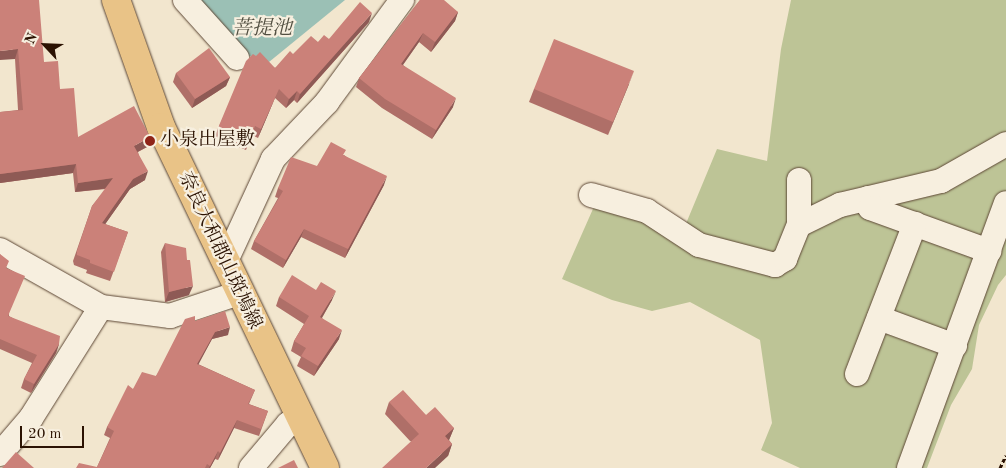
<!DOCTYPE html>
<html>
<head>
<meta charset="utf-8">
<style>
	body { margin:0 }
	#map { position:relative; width:1006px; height:468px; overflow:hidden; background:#f2e6ce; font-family:"Old Standard TT","Noto Serif JP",serif }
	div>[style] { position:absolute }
	.green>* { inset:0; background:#bdc496 }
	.water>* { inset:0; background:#9bc0b5 }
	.path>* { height:3px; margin-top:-1.5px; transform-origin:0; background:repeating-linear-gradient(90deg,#2b1202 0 4px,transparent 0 6.5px) }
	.roads { filter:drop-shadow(0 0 1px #5d4735) drop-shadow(0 0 1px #5d4735) }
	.minor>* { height:24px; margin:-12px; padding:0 12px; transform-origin:12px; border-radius:12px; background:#f7efdf }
	.major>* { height:28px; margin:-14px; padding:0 14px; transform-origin:14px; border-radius:14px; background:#e9c387 }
	.wall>* { inset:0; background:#af6f68 }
	.shaded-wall>* { inset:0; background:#8e5a55 }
	.building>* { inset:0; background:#cb8179 }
	.dots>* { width:14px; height:14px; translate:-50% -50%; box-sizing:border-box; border:2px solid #f7efdf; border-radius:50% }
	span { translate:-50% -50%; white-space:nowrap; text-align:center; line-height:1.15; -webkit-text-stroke:4.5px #f7efdf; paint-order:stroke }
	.poi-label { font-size:19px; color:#2b1202 }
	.left { translate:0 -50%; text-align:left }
	.street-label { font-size:19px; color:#2b1202 }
	.water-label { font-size:20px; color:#524f41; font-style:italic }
	.north { position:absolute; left:20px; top:20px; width:50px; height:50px; -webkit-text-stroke:4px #f7efdf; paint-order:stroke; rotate:295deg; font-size:14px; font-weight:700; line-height:20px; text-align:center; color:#2b1202 }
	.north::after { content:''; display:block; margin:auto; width:18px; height:22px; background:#2b1202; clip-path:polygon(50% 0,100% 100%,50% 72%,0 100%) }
	.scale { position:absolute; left:20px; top:426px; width:64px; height:22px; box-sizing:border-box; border:2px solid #2b1202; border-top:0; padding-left:6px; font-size:15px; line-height:18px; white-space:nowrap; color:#2b1202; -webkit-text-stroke:4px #f7efdf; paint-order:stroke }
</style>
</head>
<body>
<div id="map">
	<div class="green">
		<div style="clip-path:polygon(791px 0,1006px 0,1006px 275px,998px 285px,979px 325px,972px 369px,951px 405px,927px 468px,800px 468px,761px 450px,772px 423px,760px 340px,690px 302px,652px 311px,612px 300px,562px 279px,600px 193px,685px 226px,717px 149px,767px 161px,781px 49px)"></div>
	</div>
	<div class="water">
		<div style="clip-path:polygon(197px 0,345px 0,269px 62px,246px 55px)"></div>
	</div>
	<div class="path">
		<div style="left:1000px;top:468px;width:14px;rotate:-65deg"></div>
	</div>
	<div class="roads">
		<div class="minor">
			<div style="left:185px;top:0;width:78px;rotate:48.1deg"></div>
			<div style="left:591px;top:195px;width:58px;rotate:15.9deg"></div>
			<div style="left:647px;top:211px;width:62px;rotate:33.2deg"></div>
			<div style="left:699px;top:245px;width:79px;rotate:14.7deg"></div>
			<div style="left:775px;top:265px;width:12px;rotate:-31deg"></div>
			<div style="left:785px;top:259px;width:37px;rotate:-68deg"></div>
			<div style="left:799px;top:225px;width:46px;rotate:-26deg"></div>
			<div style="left:840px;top:205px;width:104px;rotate:-13.4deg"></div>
			<div style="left:941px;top:181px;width:75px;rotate:-29.6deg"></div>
			<div style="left:868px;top:198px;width:10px;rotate:79deg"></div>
			<div style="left:870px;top:208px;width:127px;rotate:19.9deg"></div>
			<div style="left:799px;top:225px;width:45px;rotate:-90deg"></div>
			<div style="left:0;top:250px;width:116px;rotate:29.4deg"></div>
			<div style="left:101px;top:307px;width:70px;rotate:7.4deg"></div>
			<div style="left:170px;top:316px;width:73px;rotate:-18.4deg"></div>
			<div style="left:225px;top:263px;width:115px;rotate:-65.2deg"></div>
			<div style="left:273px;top:159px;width:79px;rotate:-46.5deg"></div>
			<div style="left:327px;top:102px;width:127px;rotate:-53.7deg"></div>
			<div style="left:879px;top:318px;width:81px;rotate:20.2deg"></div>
			<div style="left:857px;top:374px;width:161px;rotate:-68.9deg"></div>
			<div style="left:0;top:454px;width:48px;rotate:-49.3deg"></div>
			<div style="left:31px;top:418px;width:131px;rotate:-57.8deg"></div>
			<div style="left:251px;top:468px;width:57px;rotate:-49.9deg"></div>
			<div style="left:288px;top:424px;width:12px;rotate:-35deg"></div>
			<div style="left:909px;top:468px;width:282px;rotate:-69.9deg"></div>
		</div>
		<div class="major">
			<div style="left:116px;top:0;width:135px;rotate:70.5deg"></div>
			<div style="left:161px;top:127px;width:378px;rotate:64.3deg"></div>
		</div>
	</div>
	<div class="wall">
		<div style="clip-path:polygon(0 0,44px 62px,60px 89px,78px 137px,147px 147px,138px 152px,145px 180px,130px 189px,105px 224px,128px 232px,110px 281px,86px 273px,87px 270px,74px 265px,73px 261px,92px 206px,106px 189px,75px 192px,73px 173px,0 183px,0 112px,18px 110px,15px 59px)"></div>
		<div style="clip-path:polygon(420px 0,458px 12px,455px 21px,431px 52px,419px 42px,403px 65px,453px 107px,432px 139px,382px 108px,356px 87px,359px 78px)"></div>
		<div style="clip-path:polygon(369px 22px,297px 103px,294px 100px,286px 108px,275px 98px,258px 138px,252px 135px,246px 150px,215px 137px,218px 128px,256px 56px,275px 68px,318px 42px,329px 39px)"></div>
		<div style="clip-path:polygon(176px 73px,230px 77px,226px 86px,192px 108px,173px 82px)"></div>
		<div style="clip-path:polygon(629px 84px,608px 135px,529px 102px,534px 89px)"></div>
		<div style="clip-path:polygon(344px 155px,384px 185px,345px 258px,301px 237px,283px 268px,251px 249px,254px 241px,278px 198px,275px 197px,278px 188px,317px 166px)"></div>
		<div style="clip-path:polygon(165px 243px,189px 295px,165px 302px,161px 252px)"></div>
		<div style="clip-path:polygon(0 254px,7px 269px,9px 316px,59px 344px,56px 353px,31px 393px,21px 388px,24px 379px,32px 363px,0 349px)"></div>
		<div style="clip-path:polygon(279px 297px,332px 300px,322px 318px,339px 339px,314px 376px,297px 366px,301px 357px,291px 351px,294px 341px,304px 324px,276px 306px)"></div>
		<div style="clip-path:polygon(195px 321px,228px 335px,212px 339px,198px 364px,255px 390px,249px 404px,268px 411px,259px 436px,234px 428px,218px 460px,215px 459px,210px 468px,76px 468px,97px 467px,110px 438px,104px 435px,107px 427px,133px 389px,156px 376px)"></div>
		<div style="clip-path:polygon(389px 402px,426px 415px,454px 428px,449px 440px,452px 444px,448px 456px,410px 441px,385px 414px)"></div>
	</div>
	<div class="shaded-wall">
		<div style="clip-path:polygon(458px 12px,455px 21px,431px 52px,435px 42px)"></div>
		<div style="clip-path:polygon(372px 13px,369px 22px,297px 103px,300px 94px)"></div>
		<div style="clip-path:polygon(423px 33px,419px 42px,397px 73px,401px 64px)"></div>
		<div style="clip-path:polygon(18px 49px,15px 59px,0 60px,0 51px)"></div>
		<div style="clip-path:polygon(634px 71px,629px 84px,608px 135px,613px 122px)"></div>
		<div style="clip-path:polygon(230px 77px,226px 86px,192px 108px,195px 99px)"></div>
		<div style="clip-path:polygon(279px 89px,275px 98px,258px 138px,261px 129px)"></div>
		<div style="clip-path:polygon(297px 91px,294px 100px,286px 108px,289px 99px)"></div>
		<div style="clip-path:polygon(456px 98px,453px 107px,432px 139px,436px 130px)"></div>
		<div style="clip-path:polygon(150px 137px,147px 147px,131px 155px,134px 146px)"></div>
		<div style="clip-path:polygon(76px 164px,73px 173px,0 183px,0 174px)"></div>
		<div style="clip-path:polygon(148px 171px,145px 180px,130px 189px,99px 233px,102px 223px,133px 179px)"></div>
		<div style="clip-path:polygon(387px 176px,384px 185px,345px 258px,348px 249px)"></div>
		<div style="clip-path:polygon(113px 178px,110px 188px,75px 192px,78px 183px)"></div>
		<div style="clip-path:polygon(304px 229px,301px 237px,283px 268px,286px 260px)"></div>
		<div style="clip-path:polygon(193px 286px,189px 295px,165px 302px,169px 292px)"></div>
		<div style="clip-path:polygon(336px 291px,332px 300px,317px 326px,320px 317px)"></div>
		<div style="clip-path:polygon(230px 327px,228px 335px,212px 339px,195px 371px,197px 364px,215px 332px)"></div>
		<div style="clip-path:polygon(342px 330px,339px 339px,314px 376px,318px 366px)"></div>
		<div style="clip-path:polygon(59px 344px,56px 353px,31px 393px,34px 384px)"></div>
		<div style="clip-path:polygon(237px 420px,234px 428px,218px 460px,220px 453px)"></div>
		<div style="clip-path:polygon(454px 428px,449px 440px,440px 448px,445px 436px)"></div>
		<div style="clip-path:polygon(452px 444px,448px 456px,435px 468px,426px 468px)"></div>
		<div style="clip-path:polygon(218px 451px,215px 459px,210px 468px,209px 468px)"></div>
	</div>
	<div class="building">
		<div style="clip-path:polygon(0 0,39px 0,44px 62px,58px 61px,60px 89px,74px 88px,78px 137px,134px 106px,150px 137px,134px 146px,148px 171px,133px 179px,102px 223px,128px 232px,114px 272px,90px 263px,90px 260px,77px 255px,77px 251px,92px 206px,113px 178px,78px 183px,76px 164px,0 174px,0 112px,23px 110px,18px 49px,0 51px)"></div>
		<div style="clip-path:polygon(420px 0,444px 0,458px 12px,435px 42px,423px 33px,401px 64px,456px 98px,436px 130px,385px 99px,359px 78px)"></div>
		<div style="clip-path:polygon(360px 2px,372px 13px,300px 94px,297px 91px,289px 99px,279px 89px,261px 129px,255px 126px,249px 141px,218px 128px,246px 61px,253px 54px,256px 56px,260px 52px,275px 68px,290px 51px,293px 54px,311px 36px,318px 42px,324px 35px,329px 39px)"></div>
		<div style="clip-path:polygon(554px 39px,634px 71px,613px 122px,534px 89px)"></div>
		<div style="clip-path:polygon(209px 48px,230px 77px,195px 99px,176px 73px)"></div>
		<div style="clip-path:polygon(331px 142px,346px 150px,343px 155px,387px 176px,348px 249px,304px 229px,286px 260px,254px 241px,283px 191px,278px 188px,291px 157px,317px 166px)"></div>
		<div style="clip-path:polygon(165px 243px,186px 248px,187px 260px,190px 260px,193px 286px,169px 292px)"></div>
		<div style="clip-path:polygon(0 254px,9px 261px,6px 268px,25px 276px,8px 316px,60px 336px,59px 344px,34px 384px,24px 379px,37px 355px,0 339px)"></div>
		<div style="clip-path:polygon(292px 275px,316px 290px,321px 282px,336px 291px,320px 317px,342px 330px,318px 366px,301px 356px,306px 348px,294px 341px,309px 316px,279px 297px)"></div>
		<div style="clip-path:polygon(225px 311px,230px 327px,215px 332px,197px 364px,255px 390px,248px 404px,268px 411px,261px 429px,237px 420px,220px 453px,218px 451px,210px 466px,207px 464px,205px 468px,76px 468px,79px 463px,97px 467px,114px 431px,107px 427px,128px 385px,133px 389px,142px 372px,156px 376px,185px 319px,195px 316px,195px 321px)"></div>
		<div style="clip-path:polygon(403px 390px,426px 415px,435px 407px,454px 428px,445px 436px,452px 444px,426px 468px,382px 468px,419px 434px,389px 402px)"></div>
		<div style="clip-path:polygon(16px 452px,34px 468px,2px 468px)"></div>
		<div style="clip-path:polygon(294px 460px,298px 468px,278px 468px)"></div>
	</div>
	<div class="dots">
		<div style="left:150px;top:141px;background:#8f2418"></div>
	</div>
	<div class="poi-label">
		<span class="left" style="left:160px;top:141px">小泉出屋敷</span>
	</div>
	<div class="street-label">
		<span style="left:219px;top:251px;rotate:65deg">奈良大和郡山斑鳩線</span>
	</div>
	<div class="water-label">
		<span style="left:262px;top:29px">菩提池</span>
	</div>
	<div class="north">N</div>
	<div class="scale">20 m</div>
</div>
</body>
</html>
